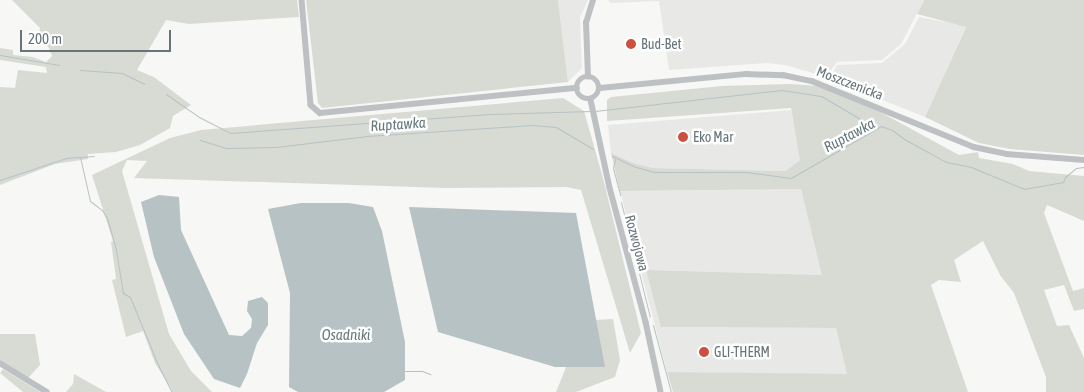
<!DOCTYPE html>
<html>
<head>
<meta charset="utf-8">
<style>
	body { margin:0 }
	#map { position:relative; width:1084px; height:392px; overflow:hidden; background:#f7f7f5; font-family:"Asap Condensed",sans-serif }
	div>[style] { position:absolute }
	.built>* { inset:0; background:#e8e8e7 }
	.green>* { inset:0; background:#d8dbd4 }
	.water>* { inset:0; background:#b6c2c4 }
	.stream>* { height:1px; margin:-0.5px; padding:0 0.5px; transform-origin:0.5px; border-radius:0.5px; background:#b6c2c4 }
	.minor>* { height:5.5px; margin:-2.75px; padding:0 2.75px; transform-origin:2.75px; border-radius:2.75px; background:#bdc1c4 }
	.minor>.ring { margin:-2.75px; padding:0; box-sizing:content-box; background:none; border:5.5px solid #bdc1c4; border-radius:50% }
	.dots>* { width:14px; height:14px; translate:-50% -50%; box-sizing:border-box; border:2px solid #fff; border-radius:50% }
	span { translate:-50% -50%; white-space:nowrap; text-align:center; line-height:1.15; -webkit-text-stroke:5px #fff; paint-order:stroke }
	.poi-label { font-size:14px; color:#66757b }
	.left { translate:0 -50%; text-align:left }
	.street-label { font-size:14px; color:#66757b }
	.water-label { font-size:15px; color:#667a7d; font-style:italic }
	.scale { position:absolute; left:20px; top:30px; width:151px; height:22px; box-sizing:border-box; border:2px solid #66757b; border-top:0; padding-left:6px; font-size:15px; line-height:18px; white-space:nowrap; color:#66757b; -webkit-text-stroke:4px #fff; paint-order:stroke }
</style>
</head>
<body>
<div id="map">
	<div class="built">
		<div style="clip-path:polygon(558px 0,588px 0,580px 18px,582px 68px,568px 82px)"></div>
		<div style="clip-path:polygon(608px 0,924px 0,901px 44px,882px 60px,837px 62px,826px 77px,785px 65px,766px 63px,669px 70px,659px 1px,611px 3px)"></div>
		<div style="clip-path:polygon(919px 17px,966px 26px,925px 117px,830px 79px,837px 65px,882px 63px,905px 44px)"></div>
		<div style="clip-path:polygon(791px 110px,801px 161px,786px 171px,653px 168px,633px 163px,611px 153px,608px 125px)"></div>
		<div style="clip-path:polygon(801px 189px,823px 275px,646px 270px,662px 327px,836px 328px,848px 375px,667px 372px,620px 191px)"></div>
	</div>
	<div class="green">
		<div style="clip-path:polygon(12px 0,297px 0,299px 17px,189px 24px,166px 20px,137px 70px,154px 77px,191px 105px,173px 116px,170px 128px,140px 145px,116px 152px,88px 154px,88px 159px,55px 164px,0 185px,0 87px,15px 88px,18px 70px,47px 73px,46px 67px,0 60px,0 48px,13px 50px,13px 55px,33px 57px,46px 62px,52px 56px,49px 48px,39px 35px,40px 28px)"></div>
		<div style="clip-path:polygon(306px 0,558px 0,568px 82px,322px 108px,318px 103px)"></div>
		<div style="clip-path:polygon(924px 0,1084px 0,1084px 155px,1010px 149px,979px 143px,925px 117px,966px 27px,917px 14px)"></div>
		<div style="clip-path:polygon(790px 84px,819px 86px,838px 93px,882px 113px,959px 155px,978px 152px,979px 158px,1013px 164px,1029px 171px,1084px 176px,1084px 221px,1047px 205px,1044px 213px,1073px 291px,1084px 288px,1084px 309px,1074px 311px,1064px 285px,1044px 290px,1057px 326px,1069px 325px,1084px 358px,1084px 392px,1046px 392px,1046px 377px,1014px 293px,1000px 275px,983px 241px,954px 260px,961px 282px,939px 280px,931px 285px,968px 392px,673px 392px,667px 372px,847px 374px,836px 328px,661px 327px,646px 270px,822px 275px,801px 189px,620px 191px,611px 153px,633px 163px,653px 168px,786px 171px,800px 160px,791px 108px,607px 121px,607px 100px,611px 97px,722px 86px)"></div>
		<div style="clip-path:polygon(563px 98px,584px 111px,603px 178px,641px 333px,630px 353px,581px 190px,566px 187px,446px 188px,134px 178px,147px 161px,127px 160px,122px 171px,169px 334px,191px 371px,212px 392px,171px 392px,172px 390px,155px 363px,143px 331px,126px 337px,112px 280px,116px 279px,111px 242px,113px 241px,92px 175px,170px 138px,201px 130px)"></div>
		<div style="clip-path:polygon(613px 319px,620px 360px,615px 377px,576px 392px,556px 392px,567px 365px,594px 320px)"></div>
		<div style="clip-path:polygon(0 334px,35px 334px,40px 365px,28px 378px,0 360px)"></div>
		<div style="clip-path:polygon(3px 369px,40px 392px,23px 392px,0 373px)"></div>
		<div style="clip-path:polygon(74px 374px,106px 392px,66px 392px,73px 384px)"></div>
	</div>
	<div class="water">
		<div style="clip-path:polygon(159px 195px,179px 197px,181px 230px,229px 335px,242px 336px,251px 328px,252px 319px,247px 311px,248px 301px,262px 297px,268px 303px,268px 325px,257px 343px,247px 374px,240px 388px,214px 379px,184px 334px,154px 257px,141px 202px)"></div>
		<div style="clip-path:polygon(301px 203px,349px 203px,373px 207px,382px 231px,405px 342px,405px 380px,384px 392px,298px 392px,289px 387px,290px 293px,268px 209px)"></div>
		<div style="clip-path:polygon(409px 207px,576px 213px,605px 367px,555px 367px,438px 332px)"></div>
	</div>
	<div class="stream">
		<div style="left:0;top:55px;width:60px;rotate:9.6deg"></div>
		<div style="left:80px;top:70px;width:42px;rotate:4.1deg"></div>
		<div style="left:122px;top:73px;width:25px;rotate:26deg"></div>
		<div style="left:166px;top:94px;width:40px;rotate:34.9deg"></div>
		<div style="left:199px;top:117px;width:35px;rotate:27deg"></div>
		<div style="left:230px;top:133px;width:261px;rotate:-4.2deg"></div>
		<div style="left:490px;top:114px;width:101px;rotate:-1.7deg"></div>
		<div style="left:595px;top:111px;width:188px;rotate:-6.4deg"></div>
		<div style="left:782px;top:90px;width:39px;rotate:9deg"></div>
		<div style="left:821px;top:96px;width:64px;rotate:30.2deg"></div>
		<div style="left:200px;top:140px;width:28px;rotate:17deg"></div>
		<div style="left:227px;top:148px;width:49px;rotate:-1.2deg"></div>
		<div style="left:276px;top:147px;width:92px;rotate:-6.9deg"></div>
		<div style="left:367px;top:136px;width:165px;rotate:-3.8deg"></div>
		<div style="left:532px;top:125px;width:24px;rotate:5deg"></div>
		<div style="left:556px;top:127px;width:43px;rotate:30.7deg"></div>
		<div style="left:612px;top:156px;width:26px;rotate:25deg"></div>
		<div style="left:636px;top:167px;width:20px;rotate:15deg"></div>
		<div style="left:655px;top:172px;width:91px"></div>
		<div style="left:746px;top:172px;width:45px;rotate:7.6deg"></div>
		<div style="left:791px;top:178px;width:104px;rotate:-30deg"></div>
		<div style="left:881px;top:126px;width:12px;rotate:20deg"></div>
		<div style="left:892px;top:130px;width:17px;rotate:36deg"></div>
		<div style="left:906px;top:140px;width:46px;rotate:28.8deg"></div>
		<div style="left:946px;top:162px;width:25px;rotate:11deg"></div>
		<div style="left:971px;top:167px;width:57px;rotate:22.5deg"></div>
		<div style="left:1024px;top:189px;width:40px;rotate:-10deg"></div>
		<div style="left:1063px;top:182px;width:5px;rotate:-68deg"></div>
		<div style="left:1065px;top:177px;width:14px;rotate:-39deg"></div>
		<div style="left:1076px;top:168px;width:8px;rotate:-7deg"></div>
		<div style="left:80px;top:157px;width:45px;rotate:77.2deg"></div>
		<div style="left:90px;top:201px;width:15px;rotate:37deg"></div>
		<div style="left:102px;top:210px;width:9px;rotate:58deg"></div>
		<div style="left:107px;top:218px;width:33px;rotate:74deg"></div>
		<div style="left:116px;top:250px;width:44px;rotate:80.8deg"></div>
		<div style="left:123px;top:293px;width:8px;rotate:30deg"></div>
		<div style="left:130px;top:297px;width:74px;rotate:67.6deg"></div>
		<div style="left:158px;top:365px;width:30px;rotate:63deg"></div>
		<div style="left:615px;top:159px;width:9px;rotate:103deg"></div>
		<div style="left:613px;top:168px;width:28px;rotate:75deg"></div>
		<div style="left:0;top:180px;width:70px;rotate:-18.4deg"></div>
		<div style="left:66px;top:158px;width:28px;rotate:-4deg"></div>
		<div style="left:621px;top:202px;width:21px;rotate:76deg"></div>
		<div style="left:629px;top:231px;width:32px;rotate:77deg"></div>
		<div style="left:638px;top:269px;width:49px;rotate:76deg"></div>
		<div style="left:653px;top:325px;width:69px;rotate:75deg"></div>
		<div style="left:405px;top:371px;width:17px"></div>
		<div style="left:422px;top:371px;width:9px;rotate:21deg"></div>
	</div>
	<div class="minor">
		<div style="left:302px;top:0;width:105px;rotate:85.1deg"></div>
		<div style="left:311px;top:105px;width:12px;rotate:42deg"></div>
		<div style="left:320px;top:113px;width:258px;rotate:-5.6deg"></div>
		<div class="ring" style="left:577px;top:77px;width:16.5px;height:16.5px"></div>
		<div style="left:588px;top:77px;width:54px;rotate:-92.1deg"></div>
		<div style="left:586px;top:23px;width:24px;rotate:-73deg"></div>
		<div style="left:600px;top:88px;width:147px;rotate:-5.5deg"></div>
		<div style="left:746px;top:74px;width:37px;rotate:2deg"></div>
		<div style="left:783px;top:75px;width:30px;rotate:12deg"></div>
		<div style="left:812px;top:81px;width:175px;rotate:22.2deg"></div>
		<div style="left:974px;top:147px;width:34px;rotate:12deg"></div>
		<div style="left:1007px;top:154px;width:77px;rotate:4.5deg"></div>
		<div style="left:591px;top:100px;width:90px;rotate:77.8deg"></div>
		<div style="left:610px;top:188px;width:139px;rotate:75deg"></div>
		<div style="left:646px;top:322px;width:72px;rotate:77.9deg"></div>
		<div style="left:0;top:363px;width:55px;rotate:31.7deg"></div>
	</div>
	<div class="dots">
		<div style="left:631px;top:44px;background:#cc4f3f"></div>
		<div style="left:683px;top:137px;background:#cc4f3f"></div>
		<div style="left:704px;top:352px;background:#cc4f3f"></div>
	</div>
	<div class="poi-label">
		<span class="left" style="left:641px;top:44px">Bud-Bet</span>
		<span class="left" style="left:693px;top:137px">Eko Mar</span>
		<span class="left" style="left:714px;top:352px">GLI-THERM</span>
	</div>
	<div class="street-label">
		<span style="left:850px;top:83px;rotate:21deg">Moszczenicka</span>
		<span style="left:637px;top:243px;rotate:75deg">Rozwojowa</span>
	</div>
	<div class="water-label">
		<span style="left:398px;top:124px;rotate:-4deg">Ruptawka</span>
		<span style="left:849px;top:135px;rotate:-28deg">Ruptawka</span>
		<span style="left:346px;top:335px">Osadniki</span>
	</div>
	<div class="scale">200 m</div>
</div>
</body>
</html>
